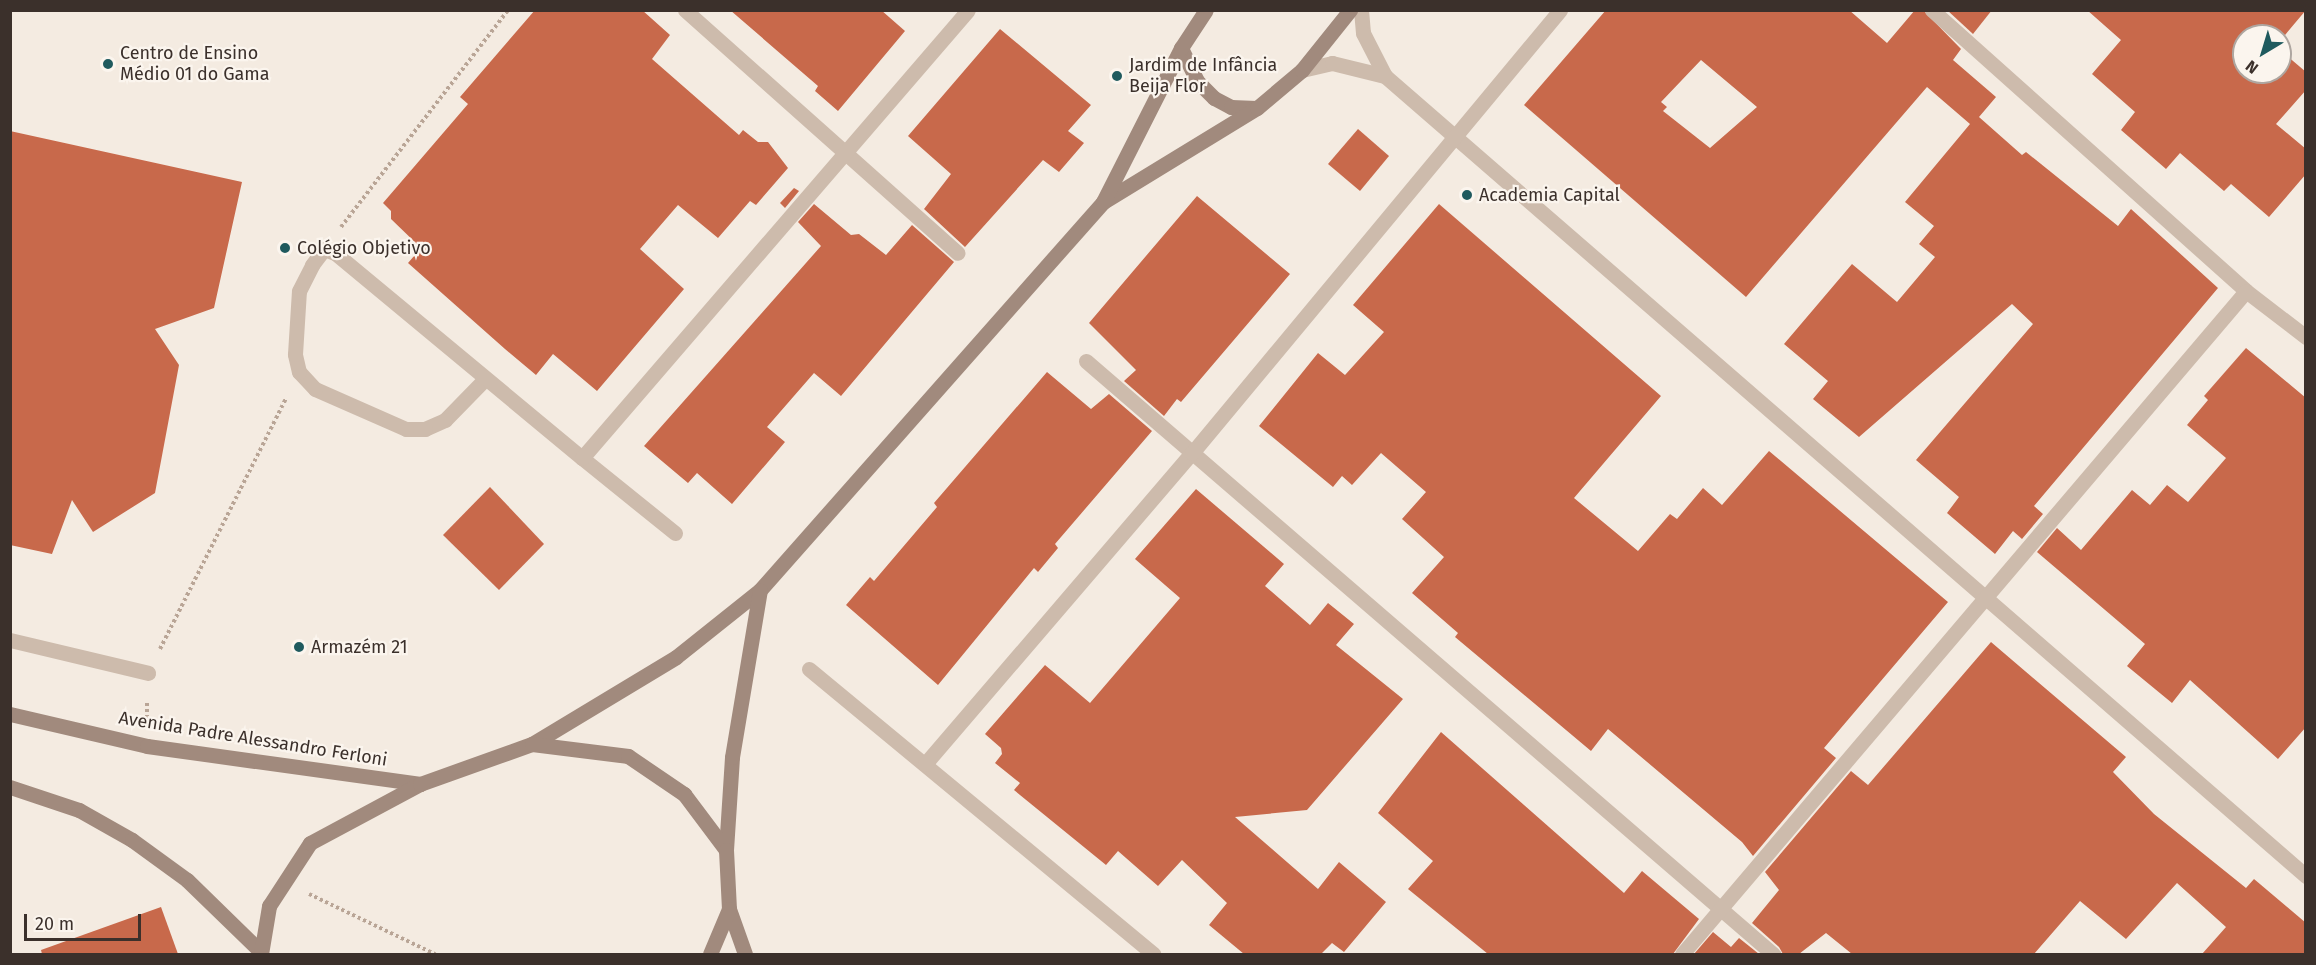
<!DOCTYPE html>
<html>
<head>
<meta charset="utf-8">
<style>
	body { margin:0 }
	#map { position:relative; width:2316px; height:965px; overflow:hidden; background:#f4ebe1; font-family:"Fira Sans",sans-serif }
	div>[style] { position:absolute }
	.building>* { inset:0; background:#c8694b }
	.path>* { height:4px; margin-top:-2px; transform-origin:0; background:repeating-linear-gradient(90deg,#b9a596 0 3px,transparent 0 6px) }
	.lane>* { height:15px; margin:-7.5px; padding:0 7.5px; transform-origin:7.5px; border-radius:7.5px; background:#cdbbac }
	.street>* { height:15px; margin:-7.5px; padding:0 7.5px; transform-origin:7.5px; border-radius:7.5px; background:#cdbbac }
	.secondary>* { height:15px; margin:-7.5px; padding:0 7.5px; transform-origin:7.5px; border-radius:7.5px; background:#a18a7d }
	.dots>* { width:16px; height:16px; translate:-50% -50%; box-sizing:border-box; border:3px solid #fbf5ee; border-radius:50% }
	span { translate:-50% -50%; white-space:nowrap; text-align:center; line-height:1.15; -webkit-text-stroke:4.5px #fbf5ee; paint-order:stroke }
	.poi-label { font-size:18px; color:#3b302b }
	.left { translate:0 -50%; text-align:left }
	.street-label { font-size:18px; color:#3b302b }
	.frame { position:absolute; inset:0; border:12px solid #3b302b; pointer-events:none }
	.north { position:absolute; left:2232px; top:24px; width:60px; height:60px; box-sizing:border-box; background:#fbf5ee; border:2px solid #aea6a0; border-radius:50%; rotate:218deg; font-size:16px; font-weight:700; line-height:24px; text-align:center; color:#3b302b }
	.north::after { content:''; display:block; margin:auto; width:21px; height:27px; background:#1f5a5e; clip-path:polygon(50% 0,100% 100%,50% 72%,0 100%) }
	.scale { position:absolute; left:24px; top:914px; width:117px; height:27px; box-sizing:border-box; border:3px solid #3b302b; border-top:0; padding-left:8px; font-size:18px; line-height:21px; white-space:nowrap; color:#3b302b; -webkit-text-stroke:4px #fbf5ee; paint-order:stroke }
</style>
</head>
<body>
<div id="map">
	<div class="building">
		<div style="clip-path:polygon(535px 10px,642px 10px,670px 35px,652px 59px,739px 135px,743px 130px,758px 142px,768px 142px,788px 168px,756px 205px,750px 201px,718px 238px,678px 205px,640px 249px,684px 289px,597px 391px,553px 354px,536px 375px,505px 349px,408px 263px,421px 248px,391px 219px,391px 211px,383px 203px,468px 104px,460px 97px)"></div>
		<div style="clip-path:polygon(730px 10px,881px 10px,905px 31px,838px 111px,815px 91px,818px 86px)"></div>
		<div style="clip-path:polygon(evenodd,1606px 10px,1849px 10px,1887px 43px,1915px 10px,1923px 10px,1961px 49px,1953px 60px,1996px 97px,1979px 117px,2022px 155px,2026px 152px,2118px 226px,2131px 209px,2218px 288px,2034px 506px,2043px 514px,2022px 539px,2013px 531px,1995px 554px,1947px 513px,1959px 497px,1916px 460px,2033px 324px,2012px 304px,1859px 437px,1813px 399px,1828px 381px,1784px 344px,1852px 264px,1897px 302px,1935px 257px,1919px 244px,1934px 226px,1905px 202px,1970px 124px,1927px 87px,1746px 297px,1524px 105px,1606px 10px,1701px 60px,1757px 107px,1710px 148px,1663px 111px,1667px 107px,1661px 102px,1701px 60px)"></div>
		<div style="clip-path:polygon(1947px 10px,1992px 10px,1973px 34px)"></div>
		<div style="clip-path:polygon(2087px 10px,2306px 10px,2280px 41px,2280px 36px,2244px 36px,2244px 72px,2280px 72px,2280px 50px,2306px 72px,2306px 90px,2276px 124px,2306px 149px,2306px 174px,2269px 217px,2231px 184px,2224px 191px,2180px 153px,2166px 169px,2121px 130px,2135px 112px,2092px 74px,2121px 40px)"></div>
		<div style="clip-path:polygon(1000px 29px,1091px 105px,1068px 131px,1084px 143px,1059px 172px,1043px 160px,965px 247px,924px 209px,951px 174px,908px 136px)"></div>
		<div style="clip-path:polygon(1358px 129px,1389px 156px,1360px 191px,1328px 164px)"></div>
		<div style="clip-path:polygon(10px 131px,242px 182px,214px 308px,155px 329px,179px 365px,155px 493px,93px 532px,72px 500px,52px 554px,10px 545px)"></div>
		<div style="clip-path:polygon(794px 188px,799px 191px,785px 208px,780px 203px)"></div>
		<div style="clip-path:polygon(1197px 196px,1290px 274px,1181px 402px,1177px 399px,1164px 416px,1124px 381px,1136px 370px,1089px 323px)"></div>
		<div style="clip-path:polygon(814px 204px,851px 235px,859px 234px,886px 255px,912px 225px,954px 262px,841px 396px,814px 373px,767px 427px,785px 442px,732px 504px,697px 473px,688px 483px,644px 446px,821px 246px,798px 222px)"></div>
		<div style="clip-path:polygon(1439px 204px,1661px 396px,1574px 498px,1638px 551px,1670px 514px,1677px 519px,1703px 488px,1722px 505px,1769px 451px,1948px 602px,1824px 748px,1836px 758px,1753px 856px,1742px 842px,1608px 729px,1591px 751px,1455px 637px,1458px 633px,1412px 593px,1444px 557px,1402px 519px,1426px 492px,1381px 453px,1352px 485px,1342px 476px,1333px 487px,1259px 426px,1318px 353px,1345px 375px,1384px 332px,1353px 305px)"></div>
		<div style="clip-path:polygon(2246px 348px,2306px 398px,2306px 727px,2278px 759px,2190px 680px,2172px 703px,2127px 666px,2145px 644px,2037px 552px,2057px 528px,2081px 550px,2132px 490px,2150px 505px,2167px 485px,2188px 502px,2226px 458px,2187px 425px,2208px 400px,2204px 396px)"></div>
		<div style="clip-path:polygon(1047px 372px,1091px 409px,1109px 394px,1152px 431px,1055px 544px,1058px 548px,1038px 572px,1034px 568px,938px 685px,846px 605px,870px 577px,874px 581px,937px 507px,934px 503px)"></div>
		<div style="clip-path:polygon(490px 487px,544px 544px,499px 590px,443px 535px)"></div>
		<div style="clip-path:polygon(1196px 489px,1284px 564px,1265px 586px,1310px 625px,1328px 603px,1354px 624px,1336px 645px,1403px 699px,1307px 810px,1235px 817px,1318px 889px,1339px 862px,1386px 902px,1344px 952px,1332px 943px,1321px 954px,1244px 954px,1209px 925px,1227px 903px,1182px 860px,1158px 886px,1118px 851px,1106px 865px,1014px 790px,1020px 783px,995px 763px,1002px 754px,1001px 748px,985px 734px,1045px 665px,1090px 703px,1180px 598px,1135px 559px)"></div>
		<div style="clip-path:polygon(1991px 642px,2126px 757px,2113px 772px,2154px 814px,2246px 888px,2254px 879px,2306px 923px,2306px 954px,2202px 954px,2226px 927px,2177px 883px,2126px 939px,2080px 901px,2034px 954px,1852px 954px,1826px 933px,1799px 954px,1783px 954px,1779px 947px,1752px 923px,1779px 890px,1765px 872px,1851px 771px,1868px 785px)"></div>
		<div style="clip-path:polygon(1441px 732px,1624px 893px,1642px 871px,1699px 919px,1673px 954px,1488px 954px,1408px 889px,1433px 861px,1378px 813px)"></div>
		<div style="clip-path:polygon(161px 907px,178px 954px,42px 954px,41px 950px)"></div>
		<div style="clip-path:polygon(1713px 932px,1731px 947px,1739px 938px,1759px 954px,1694px 954px)"></div>
	</div>
	<div class="path">
		<div style="left:341px;top:227px;width:274px;rotate:-52.4deg"></div>
		<div style="left:160px;top:649px;width:281px;rotate:-63.3deg"></div>
		<div style="left:147px;top:718px;width:17px;rotate:-90deg"></div>
		<div style="left:309px;top:894px;width:140px;rotate:25.5deg"></div>
	</div>
	<div class="lane">
		<div style="left:485px;top:379px;width:57px;rotate:134.3deg"></div>
		<div style="left:445px;top:420px;width:22px;rotate:156deg"></div>
		<div style="left:425px;top:429px;width:19px;rotate:180deg"></div>
		<div style="left:406px;top:429px;width:99px;rotate:-156.3deg"></div>
		<div style="left:315px;top:389px;width:23px;rotate:-133deg"></div>
		<div style="left:299px;top:372px;width:18px;rotate:-103deg"></div>
		<div style="left:295px;top:354px;width:63px;rotate:-86.4deg"></div>
		<div style="left:299px;top:291px;width:29px;rotate:-63deg"></div>
		<div style="left:312px;top:265px;width:20px;rotate:-53deg"></div>
		<div style="left:324px;top:249px;width:12px;rotate:20deg"></div>
		<div style="left:335px;top:253px;width:321px;rotate:39.7deg"></div>
		<div style="left:10px;top:640px;width:142px;rotate:13.4deg"></div>
	</div>
	<div class="street">
		<div style="left:685px;top:10px;width:365px;rotate:41.7deg"></div>
		<div style="left:1361px;top:10px;width:23px;rotate:85deg"></div>
		<div style="left:1363px;top:33px;width:48px;rotate:62.9deg"></div>
		<div style="left:1385px;top:76px;width:1220px;rotate:40.98deg"></div>
		<div style="left:1932px;top:10px;width:421px;rotate:41.8deg"></div>
		<div style="left:2246px;top:291px;width:76px;rotate:37.5deg"></div>
		<div style="left:1302px;top:70px;width:31px;rotate:-13deg"></div>
		<div style="left:1332px;top:63px;width:55px;rotate:13.8deg"></div>
		<div style="left:1086px;top:361px;width:908px;rotate:40.8deg"></div>
		<div style="left:675px;top:533px;width:119px;rotate:-141.1deg"></div>
		<div style="left:582px;top:458px;width:591px;rotate:-49.25deg"></div>
		<div style="left:809px;top:669px;width:447px;rotate:39.6deg"></div>
		<div style="left:925px;top:764px;width:410px;rotate:-49.4deg"></div>
		<div style="left:1192px;top:453px;width:576px;rotate:-50.28deg"></div>
		<div style="left:1682px;top:954px;width:870px;rotate:-49.61deg"></div>
	</div>
	<div class="secondary">
		<div style="left:1181px;top:48px;width:37px;rotate:64deg"></div>
		<div style="left:1197px;top:81px;width:24px;rotate:45deg"></div>
		<div style="left:1214px;top:98px;width:19px;rotate:28deg"></div>
		<div style="left:1231px;top:107px;width:25px;rotate:2deg"></div>
		<div style="left:1103px;top:202px;width:180px;rotate:-31.4deg"></div>
		<div style="left:1257px;top:108px;width:59px;rotate:-40.2deg"></div>
		<div style="left:1302px;top:70px;width:77px;rotate:-51.3deg"></div>
		<div style="left:10px;top:714px;width:141px;rotate:13.1deg"></div>
		<div style="left:147px;top:746px;width:276px;rotate:7.9deg"></div>
		<div style="left:532px;top:744px;width:168px;rotate:-31.1deg"></div>
		<div style="left:676px;top:657px;width:107px;rotate:-38.6deg"></div>
		<div style="left:760px;top:590px;width:518px;rotate:-48.52deg"></div>
		<div style="left:1103px;top:202px;width:173px;rotate:-63.1deg"></div>
		<div style="left:1181px;top:48px;width:45px;rotate:-56.7deg"></div>
		<div style="left:10px;top:787px;width:73px;rotate:18.4deg"></div>
		<div style="left:79px;top:810px;width:61px;rotate:29.5deg"></div>
		<div style="left:132px;top:840px;width:68px;rotate:36deg"></div>
		<div style="left:187px;top:880px;width:103px;rotate:44.2deg"></div>
		<div style="left:726px;top:850px;width:93px;rotate:-86.3deg"></div>
		<div style="left:732px;top:757px;width:169px;rotate:-80.5deg"></div>
		<div style="left:729px;top:909px;width:48px;rotate:70.4deg"></div>
		<div style="left:261px;top:954px;width:49px;rotate:-80.5deg"></div>
		<div style="left:269px;top:906px;width:75px;rotate:-56.9deg"></div>
		<div style="left:310px;top:843px;width:125px;rotate:-28.2deg"></div>
		<div style="left:420px;top:784px;width:119px;rotate:-19.7deg"></div>
		<div style="left:532px;top:744px;width:97px;rotate:7.1deg"></div>
		<div style="left:628px;top:756px;width:68px;rotate:34.2deg"></div>
		<div style="left:684px;top:794px;width:70px;rotate:53.1deg"></div>
		<div style="left:726px;top:850px;width:59px;rotate:87.1deg"></div>
		<div style="left:729px;top:909px;width:49px;rotate:112.9deg"></div>
	</div>
	<div class="dots">
		<div style="left:108px;top:64px;background:#1f5a5e"></div>
		<div style="left:1117px;top:76px;background:#1f5a5e"></div>
		<div style="left:1467px;top:195px;background:#1f5a5e"></div>
		<div style="left:285px;top:248px;background:#1f5a5e"></div>
		<div style="left:299px;top:647px;background:#1f5a5e"></div>
	</div>
	<div class="poi-label">
		<span class="left" style="left:120px;top:64px">Centro de Ensino<br>Médio 01 do Gama</span>
		<span class="left" style="left:1129px;top:76px">Jardim de Infância<br>Beija Flor</span>
		<span class="left" style="left:1479px;top:195px">Academia Capital</span>
		<span class="left" style="left:297px;top:248px">Colégio Objetivo</span>
		<span class="left" style="left:311px;top:647px">Armazém 21</span>
	</div>
	<div class="street-label">
		<span style="left:253px;top:739px;rotate:9deg">Avenida Padre Alessandro Ferloni</span>
	</div>
	<div class="frame"></div>
	<div class="north">N</div>
	<div class="scale">20 m</div>
</div>
</body>
</html>
